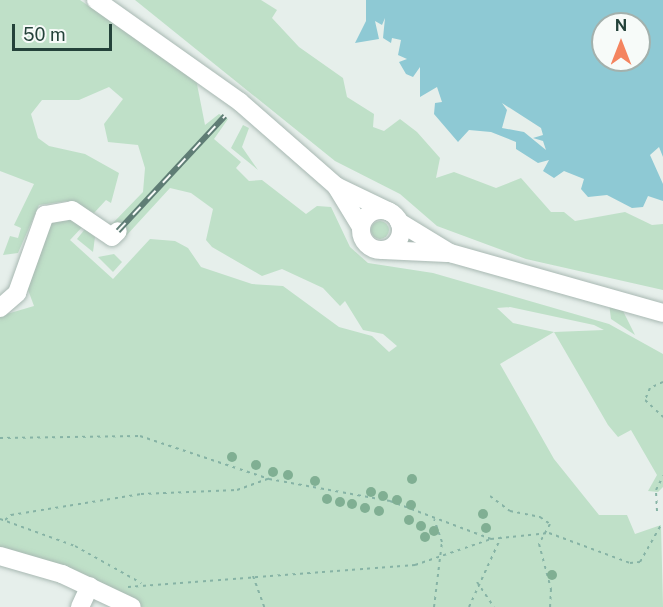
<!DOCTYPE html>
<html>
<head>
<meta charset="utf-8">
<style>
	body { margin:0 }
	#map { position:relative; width:663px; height:607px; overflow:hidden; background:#e6efeb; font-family:"Public Sans",sans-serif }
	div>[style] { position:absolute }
	.green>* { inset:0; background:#bfe0c8 }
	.round { border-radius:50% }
	.water>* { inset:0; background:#8ec9d4 }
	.path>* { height:2px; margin-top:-1px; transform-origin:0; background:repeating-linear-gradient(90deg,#86b3a5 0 3px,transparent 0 7.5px) }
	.roads { filter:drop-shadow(0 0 2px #a8b8b2) drop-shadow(0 0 2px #a8b8b2) }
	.minor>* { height:18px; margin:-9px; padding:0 9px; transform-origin:9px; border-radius:9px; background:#fff }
	.minor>.ring { margin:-9px; padding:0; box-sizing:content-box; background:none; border:18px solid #fff; border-radius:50% }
	.rail>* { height:6px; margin-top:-3px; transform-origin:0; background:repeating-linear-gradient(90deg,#f7fbf9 0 11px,#5f7d75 0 22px); box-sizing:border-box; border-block:2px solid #5f7d75 }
	.trees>* { width:10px; height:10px; margin:-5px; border-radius:50%; background:#80af93 }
	span { translate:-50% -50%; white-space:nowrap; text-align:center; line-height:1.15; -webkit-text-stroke:4.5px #f7fbf9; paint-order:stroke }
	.north { position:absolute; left:591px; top:12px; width:60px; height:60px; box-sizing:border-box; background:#f7fbf9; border:2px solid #a3b1ad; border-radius:50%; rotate:0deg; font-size:16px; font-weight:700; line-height:24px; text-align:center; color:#24423a }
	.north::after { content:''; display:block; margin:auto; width:21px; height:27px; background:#f4845f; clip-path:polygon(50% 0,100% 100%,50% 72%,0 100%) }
	.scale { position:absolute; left:12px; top:24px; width:100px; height:27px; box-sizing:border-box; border:3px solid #24423a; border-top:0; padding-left:8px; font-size:18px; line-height:21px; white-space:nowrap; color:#24423a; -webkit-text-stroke:4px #f7fbf9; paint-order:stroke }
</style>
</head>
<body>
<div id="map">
	<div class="green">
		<div style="clip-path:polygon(evenodd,0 0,80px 0,196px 79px,205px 125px,219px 114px,228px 119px,214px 139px,241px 162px,236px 168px,249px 181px,262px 180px,306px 214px,317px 206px,331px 207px,350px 247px,368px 263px,433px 273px,609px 324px,663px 354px,663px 487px,658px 492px,648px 491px,657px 475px,631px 430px,618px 437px,608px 425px,554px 332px,500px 364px,554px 459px,599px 515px,627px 515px,635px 534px,661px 525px,663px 607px,142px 607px,0 550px,0 316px,34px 306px,27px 287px,51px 222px,69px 216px,85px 224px,70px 240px,113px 279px,150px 239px,175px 241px,188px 248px,201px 267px,252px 284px,283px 286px,339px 327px,372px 336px,389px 352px,397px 346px,383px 334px,363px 330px,345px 301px,340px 306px,323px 288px,282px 269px,262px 276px,212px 247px,206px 240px,213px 209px,191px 193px,170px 188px,125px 237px,111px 225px,143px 192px,145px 168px,138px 145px,108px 142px,104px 124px,123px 99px,109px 87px,79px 100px,42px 100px,31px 114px,38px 138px,49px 146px,85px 154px,119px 173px,111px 203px,106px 200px,94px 213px,67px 201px,39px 205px,18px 253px,3px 255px,10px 236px,18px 238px,21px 228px,14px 225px,34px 184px,0 171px,0 0,510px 307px,594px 325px,604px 330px,554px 332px,513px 323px,497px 308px,510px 307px)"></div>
		<div style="clip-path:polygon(135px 0,261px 0,277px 10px,272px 18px,299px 47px,343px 78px,347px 97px,374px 114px,373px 127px,384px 131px,400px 119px,417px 132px,440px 158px,436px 178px,454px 172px,496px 188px,521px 178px,551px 212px,564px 212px,575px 221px,625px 212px,652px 225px,663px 224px,663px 290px,526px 259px,437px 226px,400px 194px,335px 161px)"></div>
		<div style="clip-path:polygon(243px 125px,249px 128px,242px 147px,258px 170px,231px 148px)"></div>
		<div class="round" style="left:371px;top:221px;width:18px;height:18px"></div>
		<div style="clip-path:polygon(85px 229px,95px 237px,93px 252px,77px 239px)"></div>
		<div style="clip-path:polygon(114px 254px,122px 262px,113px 272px,98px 257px)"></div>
		<div style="clip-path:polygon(609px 303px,621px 307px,635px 335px,611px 319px)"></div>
	</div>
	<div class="water">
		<div style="clip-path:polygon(evenodd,366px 0,663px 0,663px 157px,659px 147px,650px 155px,663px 184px,663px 201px,648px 196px,643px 207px,632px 208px,607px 195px,588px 197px,581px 189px,584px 179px,564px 171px,554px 178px,543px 171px,549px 160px,538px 163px,516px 149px,516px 142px,491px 132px,469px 130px,458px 142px,434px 114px,435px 103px,442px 102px,437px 87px,420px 97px,420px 67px,413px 77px,406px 74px,399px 62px,407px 59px,398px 55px,401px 40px,392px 38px,391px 43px,383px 38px,385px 18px,382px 25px,375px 21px,379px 39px,355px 43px,366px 21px,366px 0,603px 24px,639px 24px,639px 60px,603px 60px,603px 24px,366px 0,502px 103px,541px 128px,543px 135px,533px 138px,543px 141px,546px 150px,524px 132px,502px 128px,507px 110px,502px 103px)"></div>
	</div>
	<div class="path">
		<div style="left:663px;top:382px;width:14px;rotate:155deg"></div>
		<div style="left:650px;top:388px;width:13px;rotate:113deg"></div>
		<div style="left:645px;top:400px;width:25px;rotate:43deg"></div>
		<div style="left:0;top:438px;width:140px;rotate:-0.8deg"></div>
		<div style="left:140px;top:436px;width:136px;rotate:18.4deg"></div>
		<div style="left:269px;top:479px;width:123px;rotate:10.3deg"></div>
		<div style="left:390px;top:501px;width:108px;rotate:20.6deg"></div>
		<div style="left:491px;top:539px;width:58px;rotate:-5.9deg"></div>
		<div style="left:549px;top:533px;width:86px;rotate:20.3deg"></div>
		<div style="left:630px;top:563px;width:10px;rotate:-6deg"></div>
		<div style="left:640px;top:562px;width:43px;rotate:-60.4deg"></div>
		<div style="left:490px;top:496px;width:25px;rotate:37deg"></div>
		<div style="left:510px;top:511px;width:31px;rotate:11deg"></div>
		<div style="left:540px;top:517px;width:12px;rotate:35deg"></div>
		<div style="left:550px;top:524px;width:23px;rotate:119deg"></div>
		<div style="left:539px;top:544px;width:47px;rotate:75.1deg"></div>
		<div style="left:551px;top:589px;width:18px;rotate:93deg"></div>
		<div style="left:657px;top:511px;width:21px;rotate:-93deg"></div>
		<div style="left:656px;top:490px;width:16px;rotate:-63deg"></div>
		<div style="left:0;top:519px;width:80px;rotate:19.8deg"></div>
		<div style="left:75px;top:546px;width:76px;rotate:29.3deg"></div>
		<div style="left:5px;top:520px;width:8px;rotate:-40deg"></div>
		<div style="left:11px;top:515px;width:132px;rotate:-9.2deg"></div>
		<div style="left:141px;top:494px;width:96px;rotate:-2.4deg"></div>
		<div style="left:237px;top:490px;width:33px;rotate:-20deg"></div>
		<div style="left:253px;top:576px;width:33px;rotate:70deg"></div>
		<div style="left:477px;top:582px;width:30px;rotate:56deg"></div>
		<div style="left:128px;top:587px;width:288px;rotate:-4.4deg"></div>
		<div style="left:415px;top:565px;width:80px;rotate:-18.9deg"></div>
		<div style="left:434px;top:607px;width:65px;rotate:-83deg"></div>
		<div style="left:442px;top:542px;width:24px;rotate:-109deg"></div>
		<div style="left:469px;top:607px;width:77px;rotate:-65.4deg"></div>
	</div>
	<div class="roads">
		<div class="minor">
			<div style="left:96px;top:0;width:176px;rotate:35.3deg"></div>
			<div style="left:240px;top:102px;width:128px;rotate:41.2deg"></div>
			<div style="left:336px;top:186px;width:60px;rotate:25.7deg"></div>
			<div style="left:336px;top:186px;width:48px;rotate:58.6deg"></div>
			<div class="ring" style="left:361px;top:210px;width:22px;height:22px"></div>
			<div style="left:399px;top:222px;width:60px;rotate:31.3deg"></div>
			<div style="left:450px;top:253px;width:221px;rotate:15.7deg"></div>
			<div style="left:383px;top:250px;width:64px;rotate:2.7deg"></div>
			<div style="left:0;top:308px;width:23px;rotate:-41deg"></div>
			<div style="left:17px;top:293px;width:83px;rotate:-70.3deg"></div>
			<div style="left:45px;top:215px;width:27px;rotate:-10deg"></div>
			<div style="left:72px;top:210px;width:48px;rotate:34deg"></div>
			<div style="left:112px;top:237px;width:8px;rotate:-45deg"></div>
			<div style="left:0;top:556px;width:65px;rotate:16.2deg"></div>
			<div style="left:62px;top:574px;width:77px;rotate:25.2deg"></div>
			<div style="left:80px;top:607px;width:23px;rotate:-65deg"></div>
		</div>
	</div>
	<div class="rail">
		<div style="left:118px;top:231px;width:157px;rotate:-47.1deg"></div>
	</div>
	<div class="trees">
		<div style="left:232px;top:457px"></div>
		<div style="left:256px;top:465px"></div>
		<div style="left:273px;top:472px"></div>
		<div style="left:288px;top:475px"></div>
		<div style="left:412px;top:479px"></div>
		<div style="left:315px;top:481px"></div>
		<div style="left:371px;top:492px"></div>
		<div style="left:383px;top:496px"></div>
		<div style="left:327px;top:499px"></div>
		<div style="left:397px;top:500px"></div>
		<div style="left:340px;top:502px"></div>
		<div style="left:352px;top:504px"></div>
		<div style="left:411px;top:505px"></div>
		<div style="left:365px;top:508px"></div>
		<div style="left:379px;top:511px"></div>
		<div style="left:483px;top:514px"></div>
		<div style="left:409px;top:520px"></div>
		<div style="left:421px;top:526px"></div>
		<div style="left:486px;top:528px"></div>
		<div style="left:434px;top:531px"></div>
		<div style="left:425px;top:537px"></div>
		<div style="left:552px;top:575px"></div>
	</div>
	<div class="north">N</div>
	<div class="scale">50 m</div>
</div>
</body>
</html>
